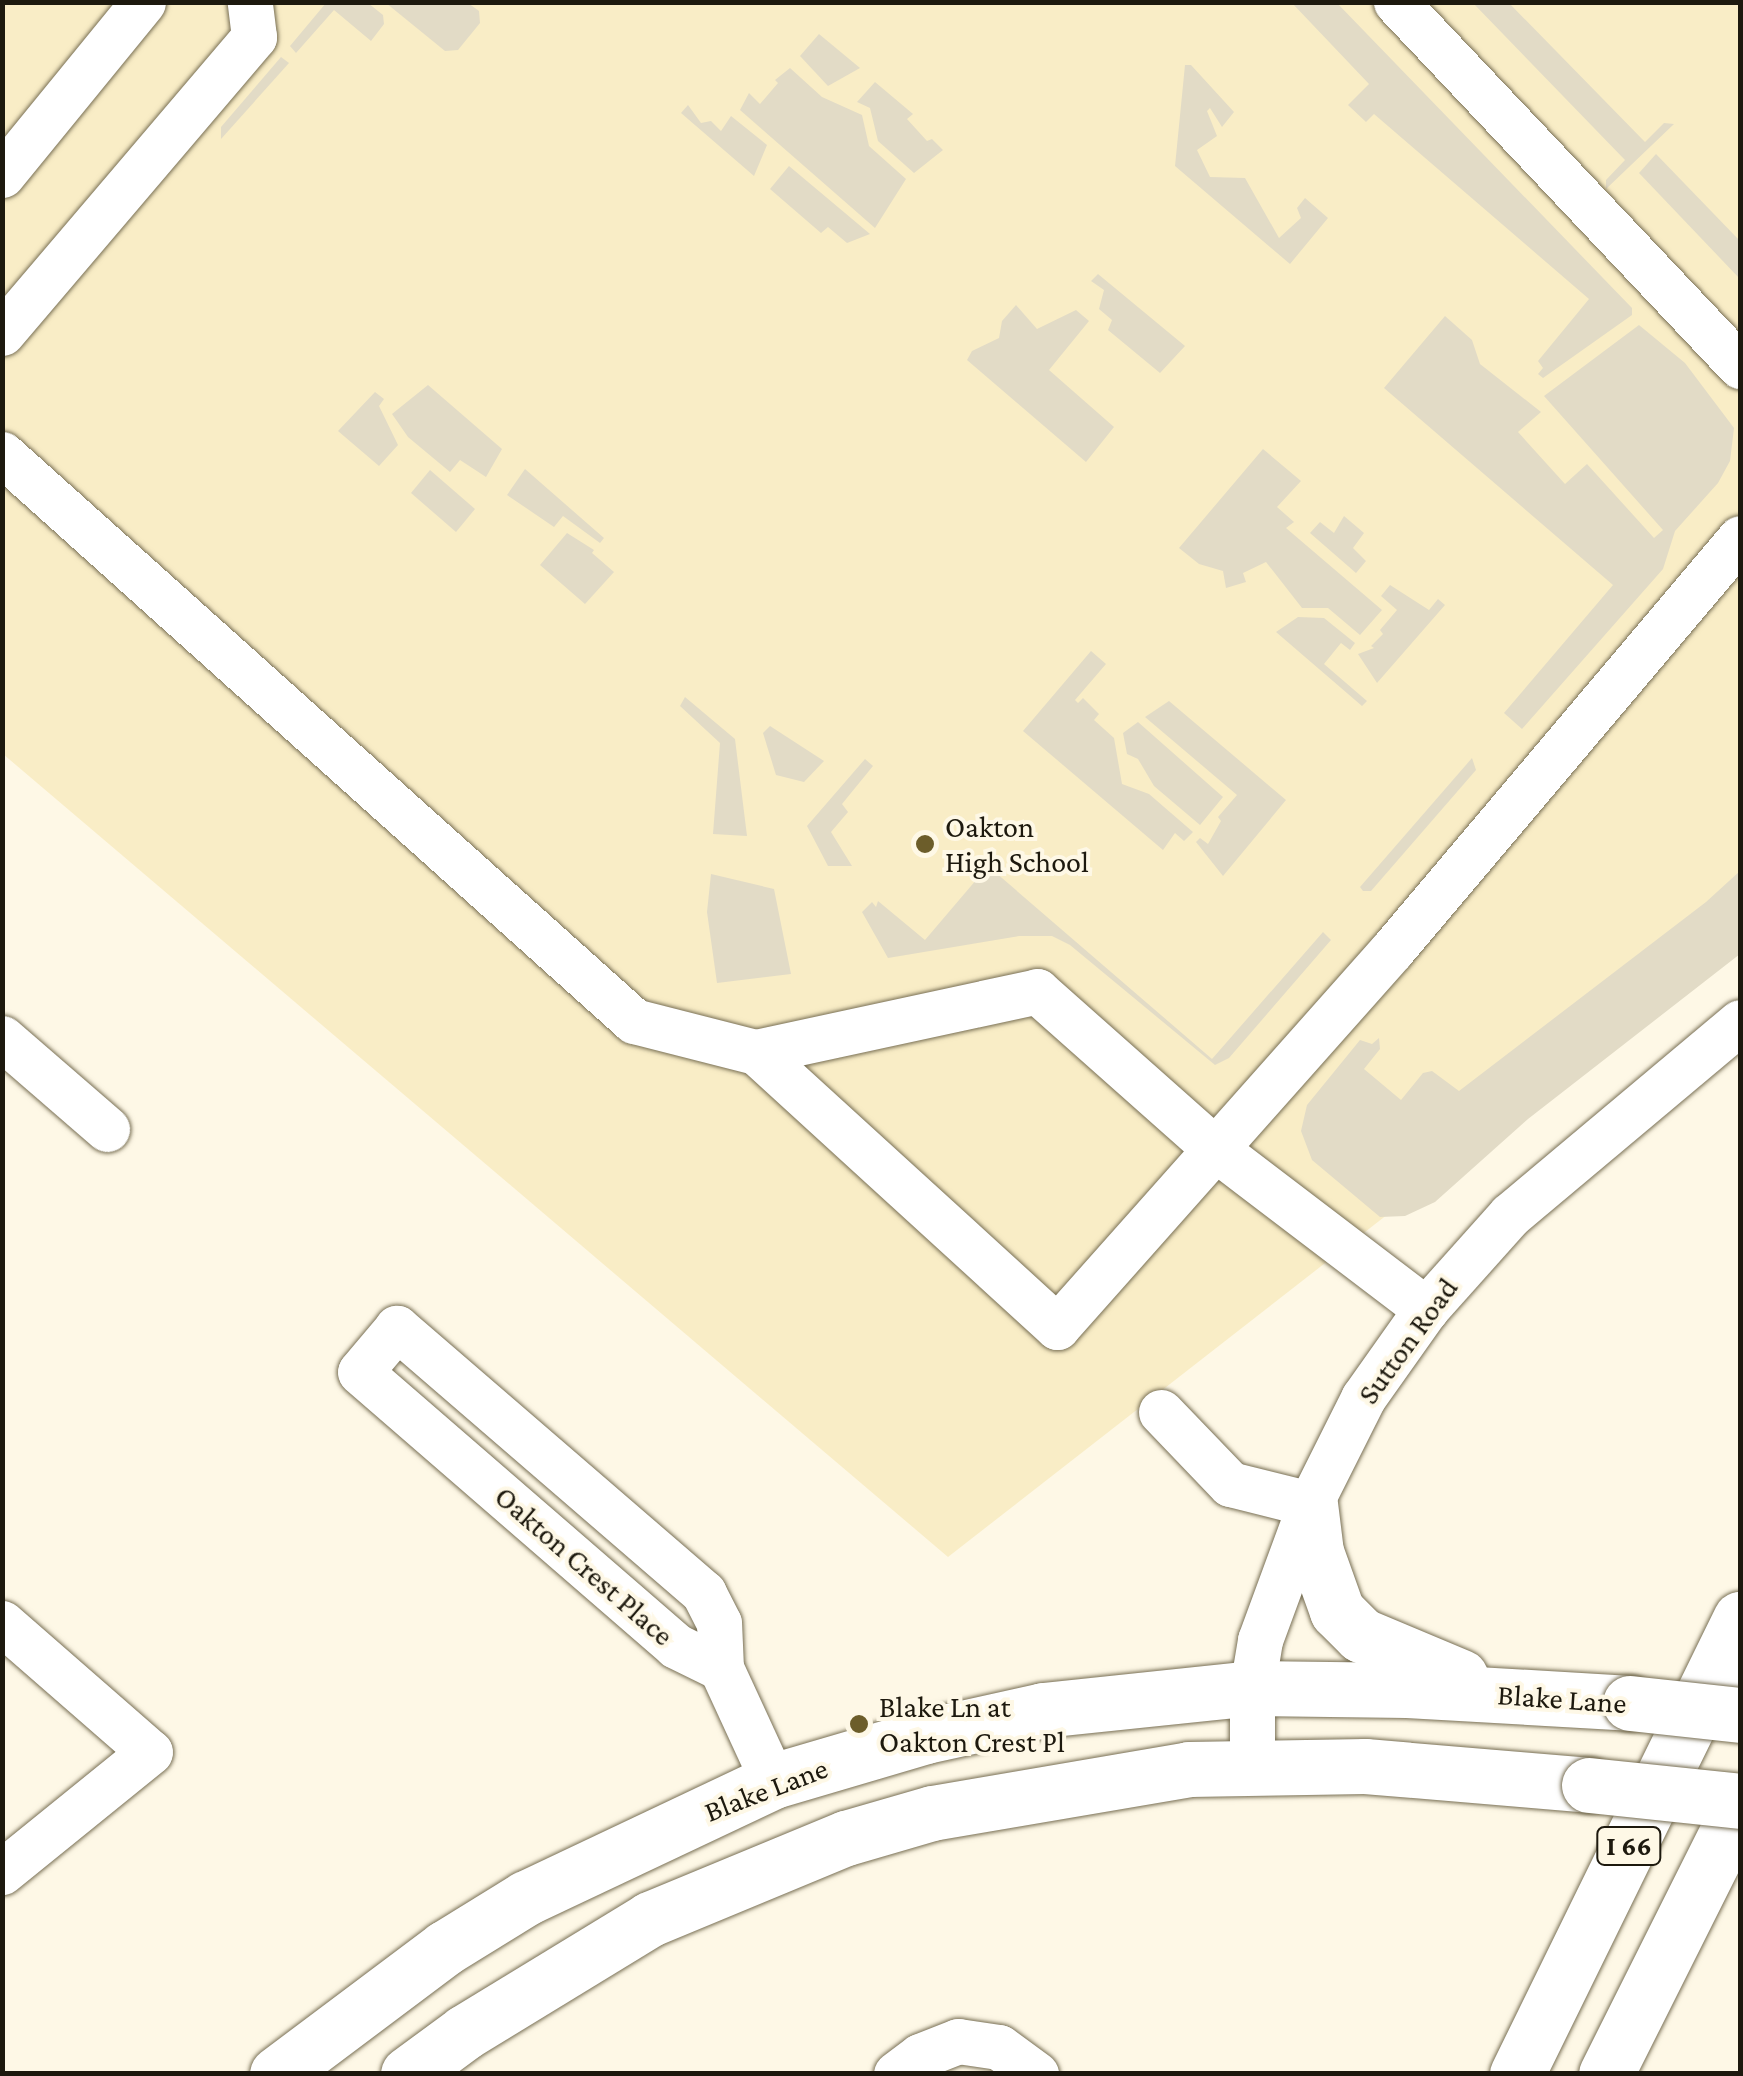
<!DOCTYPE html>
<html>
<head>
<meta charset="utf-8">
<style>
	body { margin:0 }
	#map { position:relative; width:1743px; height:2076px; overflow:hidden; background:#fef8e6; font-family:"Crimson Pro",serif }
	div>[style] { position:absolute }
	.built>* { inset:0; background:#f9edc6 }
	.green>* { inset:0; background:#e2dbc6 }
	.roads { filter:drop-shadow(0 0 2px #786f54) drop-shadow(0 0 2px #786f54) }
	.minor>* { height:45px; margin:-22.5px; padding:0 22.5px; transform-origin:22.5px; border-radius:22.5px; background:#fff }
	.major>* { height:55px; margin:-27.5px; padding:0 27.5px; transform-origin:27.5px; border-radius:27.5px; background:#fff }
	.highway>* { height:55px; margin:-27.5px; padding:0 27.5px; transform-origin:27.5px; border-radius:27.5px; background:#fff }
	.bridges { filter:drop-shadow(0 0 2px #786f54) drop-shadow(0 0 2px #786f54) }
	.major-bridge>* { height:55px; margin:-27.5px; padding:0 27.5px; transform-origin:27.5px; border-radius:27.5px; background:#fff }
	.dots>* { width:28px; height:28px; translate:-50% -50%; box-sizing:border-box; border:5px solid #fef8e6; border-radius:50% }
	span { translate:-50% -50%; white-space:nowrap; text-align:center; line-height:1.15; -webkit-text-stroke:8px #fef8e6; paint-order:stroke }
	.shield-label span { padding:2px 8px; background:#fef8e6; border:2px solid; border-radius:8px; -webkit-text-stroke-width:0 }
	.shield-label { font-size:28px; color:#1d190e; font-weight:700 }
	.poi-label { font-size:30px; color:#1d190e }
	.left { translate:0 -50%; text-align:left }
	.street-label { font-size:30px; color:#1d190e }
	.frame { position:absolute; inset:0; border:5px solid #1d190e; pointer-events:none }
</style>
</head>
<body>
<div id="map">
	<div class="built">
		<div style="clip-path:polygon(3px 3px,1740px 3px,1740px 934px,1687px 981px,948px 1557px,3px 754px)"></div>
	</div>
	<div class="green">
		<div style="clip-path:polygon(326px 3px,368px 3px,383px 15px,384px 24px,371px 41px,334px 10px,296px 53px,290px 46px)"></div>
		<div style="clip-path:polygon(386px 3px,468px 3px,479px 11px,480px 23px,458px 50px,445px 51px)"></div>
		<div style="clip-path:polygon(1292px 3px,1337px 3px,1632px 308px,1632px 315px,1543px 378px,1538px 374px,1543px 368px,1538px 361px,1589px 299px,1374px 114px,1366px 122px,1348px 105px,1369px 84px)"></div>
		<div style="clip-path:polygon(1473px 3px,1509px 3px,1645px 142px,1664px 123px,1674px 124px,1606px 189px,1606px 180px,1625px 160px)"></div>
		<div style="clip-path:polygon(819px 34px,860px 68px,828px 86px,800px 56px)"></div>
		<div style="clip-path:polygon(281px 57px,289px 63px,221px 139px,221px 127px)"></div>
		<div style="clip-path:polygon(1185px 65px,1191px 65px,1234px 112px,1222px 127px,1210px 108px,1207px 111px,1217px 136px,1197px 150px,1210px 177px,1245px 178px,1279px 238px,1301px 218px,1297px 208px,1305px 198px,1328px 218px,1290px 264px,1175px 166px)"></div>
		<div style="clip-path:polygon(790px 68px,822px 97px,862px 115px,869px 146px,906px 179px,875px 228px,740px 110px,749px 93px,760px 104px,778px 83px,775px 80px)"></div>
		<div style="clip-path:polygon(875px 82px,913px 114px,907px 119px,927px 141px,932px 139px,943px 150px,914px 173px,878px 141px,870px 108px,857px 102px)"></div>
		<div style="clip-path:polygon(688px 105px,701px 123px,711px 121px,721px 131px,731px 116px,767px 145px,754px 176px,681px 113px)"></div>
		<div style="clip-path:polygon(1656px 154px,1740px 241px,1740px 279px,1639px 173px)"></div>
		<div style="clip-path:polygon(789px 166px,870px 234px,847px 243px,828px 227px,821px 233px,770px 189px)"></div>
		<div style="clip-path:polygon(1098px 274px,1185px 346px,1160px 373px,1108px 330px,1112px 320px,1099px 309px,1104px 290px,1091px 281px)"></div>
		<div style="clip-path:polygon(1016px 305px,1037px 329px,1076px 310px,1089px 321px,1049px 370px,1114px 427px,1086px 462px,967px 360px,972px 351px,999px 338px,1002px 321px)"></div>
		<div style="clip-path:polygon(1445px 316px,1472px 340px,1480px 364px,1541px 412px,1518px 432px,1565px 484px,1587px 464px,1654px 538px,1663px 530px,1544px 396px,1639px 325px,1685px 363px,1734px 428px,1730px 461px,1718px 483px,1675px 531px,1663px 569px,1522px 729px,1504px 713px,1613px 585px,1384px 388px)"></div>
		<div style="clip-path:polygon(428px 385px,502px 449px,486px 477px,460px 460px,450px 472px,408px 437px,392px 414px)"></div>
		<div style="clip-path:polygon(375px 392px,384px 399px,379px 406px,398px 445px,379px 466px,338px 431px)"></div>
		<div style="clip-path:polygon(1263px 449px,1301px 481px,1277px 507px,1294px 522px,1286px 528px,1382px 610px,1360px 635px,1328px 608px,1302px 608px,1266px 562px,1243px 573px,1246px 582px,1226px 588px,1223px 571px,1199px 564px,1179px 548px)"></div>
		<div style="clip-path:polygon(525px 469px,604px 538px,600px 543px,563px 516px,554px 527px,507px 495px)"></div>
		<div style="clip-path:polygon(430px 470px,475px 509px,456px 532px,411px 493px)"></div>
		<div style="clip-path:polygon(1344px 516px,1364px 533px,1353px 548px,1366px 561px,1356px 573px,1310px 533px,1320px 522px,1334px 533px)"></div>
		<div style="clip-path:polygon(567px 533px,594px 550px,592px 553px,614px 572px,585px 604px,540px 565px)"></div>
		<div style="clip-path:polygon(1390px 585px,1429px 610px,1438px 599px,1445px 605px,1377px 683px,1358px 654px,1374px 648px,1371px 646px,1383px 634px,1380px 630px,1397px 610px,1381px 596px)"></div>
		<div style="clip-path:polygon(1298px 617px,1324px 618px,1355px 643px,1350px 650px,1341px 643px,1324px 664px,1367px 701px,1362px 706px,1276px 632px)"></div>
		<div style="clip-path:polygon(1091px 651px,1106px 664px,1075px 700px,1078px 703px,1083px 698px,1099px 714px,1094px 720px,1114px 738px,1122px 784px,1149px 794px,1193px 832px,1184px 841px,1175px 833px,1163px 850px,1023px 731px)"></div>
		<div style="clip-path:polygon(685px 697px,735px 739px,747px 836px,713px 834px,720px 743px,680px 706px)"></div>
		<div style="clip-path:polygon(1169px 701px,1286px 800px,1223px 876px,1196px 842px,1200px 838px,1208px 844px,1221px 821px,1218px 817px,1237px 795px,1145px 717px)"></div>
		<div style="clip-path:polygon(1138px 722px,1223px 797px,1200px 825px,1154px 786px,1138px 759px,1127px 754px,1123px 733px)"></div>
		<div style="clip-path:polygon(770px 726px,824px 761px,804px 782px,776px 775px,763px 733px)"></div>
		<div style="clip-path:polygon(1472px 758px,1476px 770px,1371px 891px,1363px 891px,1360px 887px)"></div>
		<div style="clip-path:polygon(865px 759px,873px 766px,842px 804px,848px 812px,831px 832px,852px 866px,828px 866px,807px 826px)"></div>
		<div style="clip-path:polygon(988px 866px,1212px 1059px,1323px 932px,1331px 940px,1229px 1058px,1215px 1065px,1070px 945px,1052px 936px,1019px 936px,888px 958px,862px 912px,872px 902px,876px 907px,878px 901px,925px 940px)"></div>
		<div style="clip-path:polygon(1740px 871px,1740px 954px,1528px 1119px,1435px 1202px,1405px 1216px,1380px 1217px,1312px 1160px,1301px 1131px,1307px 1105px,1360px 1040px,1372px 1044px,1379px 1038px,1380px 1049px,1364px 1069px,1401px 1100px,1423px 1073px,1432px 1071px,1459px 1091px,1706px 902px)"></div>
		<div style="clip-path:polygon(711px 874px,774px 889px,791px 974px,717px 983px,707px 912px)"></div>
	</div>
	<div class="roads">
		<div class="minor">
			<div style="left:1396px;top:2px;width:501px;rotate:46.62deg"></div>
			<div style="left:2px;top:175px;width:223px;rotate:-50.8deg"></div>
			<div style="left:2px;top:333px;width:389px;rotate:-49.6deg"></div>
			<div style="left:254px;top:37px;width:35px;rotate:-97deg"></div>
			<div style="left:2px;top:454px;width:849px;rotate:41.9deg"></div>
			<div style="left:634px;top:1021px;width:126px;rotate:14.3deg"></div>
			<div style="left:756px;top:1052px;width:408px;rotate:42.4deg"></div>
			<div style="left:1057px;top:1327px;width:504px;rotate:-48.38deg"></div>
			<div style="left:1392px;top:950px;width:539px;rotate:-49.81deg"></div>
			<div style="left:2px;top:1038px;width:139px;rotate:40.9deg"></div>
			<div style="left:756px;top:1052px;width:288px;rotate:-12.2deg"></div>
			<div style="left:1037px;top:991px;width:235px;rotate:41.6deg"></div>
			<div style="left:1213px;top:1147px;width:268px;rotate:37.3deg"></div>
			<div style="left:1161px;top:1412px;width:100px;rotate:46.2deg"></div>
			<div style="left:1230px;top:1484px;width:82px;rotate:14deg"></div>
			<div style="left:2px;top:1623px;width:196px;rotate:41.1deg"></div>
			<div style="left:150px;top:1752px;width:191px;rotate:141deg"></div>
			<div style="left:721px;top:1668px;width:45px;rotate:-92.5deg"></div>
			<div style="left:719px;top:1623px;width:34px;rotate:-117deg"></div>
			<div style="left:704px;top:1593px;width:406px;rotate:-139.2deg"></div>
			<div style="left:397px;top:1328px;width:57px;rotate:130.1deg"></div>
			<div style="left:360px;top:1372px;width:418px;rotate:40.9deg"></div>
			<div style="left:676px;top:1646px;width:50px;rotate:26.1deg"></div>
			<div style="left:721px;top:1668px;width:124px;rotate:65.3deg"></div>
			<div style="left:1252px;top:1767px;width:79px;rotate:-90deg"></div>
			<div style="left:1252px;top:1688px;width:49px;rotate:-80.5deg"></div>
			<div style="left:1260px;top:1640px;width:145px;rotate:-69.8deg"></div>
			<div style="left:1310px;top:1504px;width:119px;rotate:-63.4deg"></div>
			<div style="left:1363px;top:1398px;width:109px;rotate:-54.7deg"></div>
			<div style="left:1426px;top:1309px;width:126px;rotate:-48.2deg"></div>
			<div style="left:1510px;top:1215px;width:300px;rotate:-40deg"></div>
			<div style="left:896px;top:2074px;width:30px;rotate:-37deg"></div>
			<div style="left:920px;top:2056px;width:41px;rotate:-21.5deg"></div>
			<div style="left:958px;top:2041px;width:41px;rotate:8.3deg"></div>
			<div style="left:999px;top:2047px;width:46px;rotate:36.1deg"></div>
		</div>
		<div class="major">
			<div style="left:1310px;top:1504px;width:48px;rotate:82.9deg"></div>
			<div style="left:1316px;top:1552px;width:63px;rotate:70.4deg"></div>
			<div style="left:1337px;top:1611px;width:34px;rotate:45deg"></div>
			<div style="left:1361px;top:1635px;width:108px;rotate:22.8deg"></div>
			<div style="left:277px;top:2074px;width:210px;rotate:-36.9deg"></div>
			<div style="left:445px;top:1948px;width:95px;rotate:-31.7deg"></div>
			<div style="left:526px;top:1898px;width:273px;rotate:-25.3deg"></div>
			<div style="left:773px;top:1781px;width:159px;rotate:-16.4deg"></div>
			<div style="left:926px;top:1736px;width:120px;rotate:-12.5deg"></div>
			<div style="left:1043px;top:1710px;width:210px;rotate:-6deg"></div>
			<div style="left:1252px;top:1688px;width:155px;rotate:0.7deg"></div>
			<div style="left:1407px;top:1690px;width:223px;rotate:3.3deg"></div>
			<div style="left:408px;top:2074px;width:71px;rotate:-36.4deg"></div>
			<div style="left:465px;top:2032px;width:217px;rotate:-31.4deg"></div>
			<div style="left:650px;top:1919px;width:212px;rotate:-22.5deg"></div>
			<div style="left:846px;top:1838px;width:90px;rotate:-16.2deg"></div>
			<div style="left:932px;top:1813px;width:261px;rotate:-9.7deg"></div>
			<div style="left:1189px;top:1769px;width:176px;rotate:-1deg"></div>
			<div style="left:1365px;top:1766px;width:225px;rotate:4.8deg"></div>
		</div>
		<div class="highway">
			<div style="left:1517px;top:2074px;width:507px;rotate:-63.89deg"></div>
			<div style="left:1606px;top:2074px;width:300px;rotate:-63.4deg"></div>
		</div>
	</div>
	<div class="bridges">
		<div class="major-bridge">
			<div style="left:1630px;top:1703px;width:111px;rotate:6.2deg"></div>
			<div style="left:1589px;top:1785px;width:152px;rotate:6deg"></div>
		</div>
	</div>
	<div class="dots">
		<div style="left:925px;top:844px;background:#6c5d2a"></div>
		<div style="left:859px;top:1724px;background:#6c5d2a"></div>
	</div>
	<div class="shield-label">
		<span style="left:1629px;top:1846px">I 66</span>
	</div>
	<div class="poi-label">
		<span class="left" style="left:945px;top:844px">Oakton<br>High School</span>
		<span class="left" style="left:879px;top:1724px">Blake Ln at<br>Oakton Crest Pl</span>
	</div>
	<div class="street-label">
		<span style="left:1408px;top:1341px;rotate:-54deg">Sutton Road</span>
		<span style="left:584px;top:1566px;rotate:41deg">Oakton Crest Place</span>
		<span style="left:1562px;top:1699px;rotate:4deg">Blake Lane</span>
		<span style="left:766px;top:1790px;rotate:-21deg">Blake Lane</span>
	</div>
	<div class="frame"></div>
</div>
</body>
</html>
